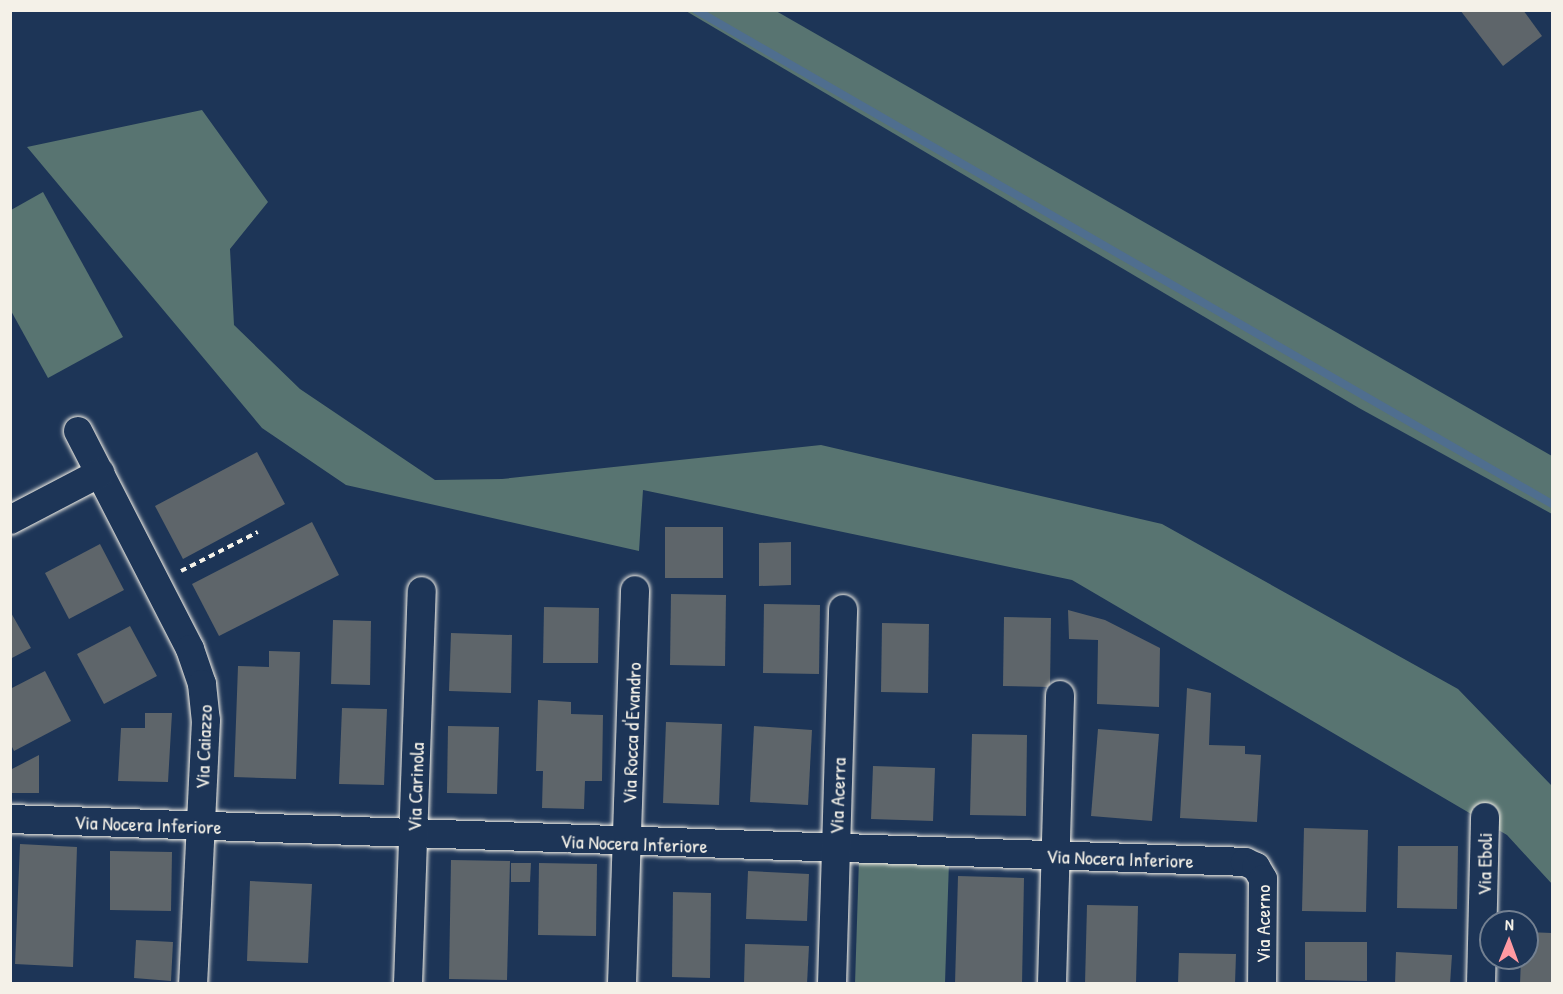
<!DOCTYPE html>
<html>
<head>
<meta charset="utf-8">
<style>
	body { margin:0 }
	#map { position:relative; width:1563px; height:994px; overflow:hidden; background:#1d3557; font-family:"Patrick Hand",sans-serif }
	div>[style] { position:absolute }
	.green>* { inset:0; background:#587471 }
	.stream>* { height:8px; margin:-4px; padding:0 4px; transform-origin:4px; border-radius:4px; background:#4f6e8f }
	.building>* { inset:0; background:#5e656a }
	.path>* { height:4px; margin-top:-2px; transform-origin:0; background:repeating-linear-gradient(90deg,#f4f1e8 0 6px,transparent 0 10.5px) }
	.roads { filter:drop-shadow(0 0 2px #f4f1e8) drop-shadow(0 0 2px #f4f1e8) }
	.minor>* { height:28px; margin:-14px; padding:0 14px; transform-origin:14px; border-radius:14px; background:#1d3557 }
	span { translate:-50% -50%; white-space:nowrap; text-align:center; line-height:1.15; -webkit-text-stroke:5px #1d3557; paint-order:stroke }
	.street-label { font-size:20px; color:#f4f1e8 }
	.frame { position:absolute; inset:0; border:12px solid #f4f1e8; pointer-events:none }
	.north { position:absolute; left:1479px; top:910px; width:60px; height:60px; box-sizing:border-box; background:#1d3557; border:2px solid #738091; border-radius:50%; rotate:1deg; font-size:16px; font-weight:700; line-height:24px; text-align:center; color:#f4f1e8 }
	.north::after { content:''; display:block; margin:auto; width:21px; height:27px; background:#ff9aa2; clip-path:polygon(50% 0,100% 100%,50% 72%,0 100%) }
</style>
</head>
<body>
<div id="map">
	<div class="green">
		<div style="clip-path:polygon(686px 11px,776px 11px,1552px 456px,1552px 514px,1359px 408px)"></div>
		<div style="clip-path:polygon(202px 110px,268px 202px,230px 249px,234px 325px,300px 389px,435px 480px,502px 479px,821px 445px,1162px 524px,1458px 689px,1552px 786px,1552px 884px,1507px 835px,1072px 580px,643px 490px,639px 551px,346px 485px,262px 428px,27px 147px)"></div>
		<div style="clip-path:polygon(43px 192px,123px 337px,48px 378px,10px 309px,11px 210px)"></div>
		<div style="clip-path:polygon(859px 859px,949px 861px,945px 983px,855px 984px)"></div>
	</div>
	<div class="stream">
		<div style="left:696px;top:10px;width:988px;rotate:29.99deg"></div>
	</div>
	<div class="building">
		<div style="clip-path:polygon(1460px 10px,1523px 10px,1542px 36px,1503px 66px)"></div>
		<div style="clip-path:polygon(257px 452px,285px 504px,183px 559px,155px 506px)"></div>
		<div style="clip-path:polygon(312px 522px,339px 575px,219px 636px,192px 584px)"></div>
		<div style="clip-path:polygon(665px 527px,723px 527px,723px 578px,665px 578px)"></div>
		<div style="clip-path:polygon(791px 542px,791px 585px,759px 586px,759px 543px)"></div>
		<div style="clip-path:polygon(100px 544px,124px 590px,69px 619px,45px 573px)"></div>
		<div style="clip-path:polygon(671px 594px,726px 595px,725px 666px,670px 665px)"></div>
		<div style="clip-path:polygon(764px 604px,820px 605px,819px 674px,763px 673px)"></div>
		<div style="clip-path:polygon(544px 607px,599px 608px,598px 663px,543px 663px)"></div>
		<div style="clip-path:polygon(1068px 610px,1105px 620px,1160px 648px,1159px 707px,1097px 704px,1098px 640px,1069px 639px)"></div>
		<div style="clip-path:polygon(10px 611px,31px 648px,10px 659px)"></div>
		<div style="clip-path:polygon(1004px 617px,1051px 618px,1050px 687px,1003px 686px)"></div>
		<div style="clip-path:polygon(333px 620px,371px 621px,370px 685px,331px 684px)"></div>
		<div style="clip-path:polygon(882px 623px,929px 624px,928px 693px,881px 692px)"></div>
		<div style="clip-path:polygon(130px 626px,157px 676px,104px 704px,77px 654px)"></div>
		<div style="clip-path:polygon(451px 633px,512px 635px,511px 693px,449px 691px)"></div>
		<div style="clip-path:polygon(269px 651px,300px 652px,296px 779px,234px 777px,238px 666px,269px 667px)"></div>
		<div style="clip-path:polygon(45px 671px,71px 721px,14px 751px,10px 743px,10px 689px)"></div>
		<div style="clip-path:polygon(1187px 688px,1211px 693px,1209px 745px,1245px 746px,1245px 754px,1261px 755px,1257px 822px,1180px 818px)"></div>
		<div style="clip-path:polygon(538px 700px,571px 702px,571px 714px,603px 715px,602px 781px,585px 781px,584px 809px,542px 808px,543px 771px,536px 771px)"></div>
		<div style="clip-path:polygon(342px 708px,387px 709px,384px 785px,339px 784px)"></div>
		<div style="clip-path:polygon(145px 713px,172px 713px,168px 782px,118px 781px,121px 728px,145px 728px)"></div>
		<div style="clip-path:polygon(666px 722px,722px 724px,719px 805px,663px 803px)"></div>
		<div style="clip-path:polygon(448px 726px,499px 727px,497px 794px,447px 793px)"></div>
		<div style="clip-path:polygon(754px 726px,812px 730px,808px 805px,750px 802px)"></div>
		<div style="clip-path:polygon(1098px 729px,1159px 734px,1152px 821px,1091px 816px)"></div>
		<div style="clip-path:polygon(972px 734px,1027px 735px,1026px 816px,970px 815px)"></div>
		<div style="clip-path:polygon(39px 755px,39px 793px,10px 793px,10px 770px)"></div>
		<div style="clip-path:polygon(873px 766px,935px 768px,933px 821px,871px 819px)"></div>
		<div style="clip-path:polygon(1304px 828px,1368px 830px,1366px 912px,1302px 911px)"></div>
		<div style="clip-path:polygon(20px 844px,77px 847px,73px 967px,15px 964px)"></div>
		<div style="clip-path:polygon(1398px 846px,1458px 846px,1457px 909px,1397px 908px)"></div>
		<div style="clip-path:polygon(110px 851px,172px 852px,171px 911px,110px 910px)"></div>
		<div style="clip-path:polygon(451px 860px,510px 861px,507px 980px,449px 979px)"></div>
		<div style="clip-path:polygon(511px 863px,531px 863px,530px 882px,511px 882px)"></div>
		<div style="clip-path:polygon(539px 863px,597px 864px,596px 936px,538px 935px)"></div>
		<div style="clip-path:polygon(748px 871px,809px 874px,807px 921px,746px 919px)"></div>
		<div style="clip-path:polygon(958px 876px,1024px 878px,1022px 984px,955px 984px)"></div>
		<div style="clip-path:polygon(250px 881px,312px 884px,308px 963px,247px 961px)"></div>
		<div style="clip-path:polygon(673px 892px,711px 893px,710px 978px,672px 977px)"></div>
		<div style="clip-path:polygon(1087px 905px,1138px 906px,1136px 984px,1085px 984px)"></div>
		<div style="clip-path:polygon(1527px 932px,1552px 933px,1552px 984px,1520px 984px,1521px 958px,1527px 958px)"></div>
		<div style="clip-path:polygon(136px 940px,173px 942px,171px 981px,134px 978px)"></div>
		<div style="clip-path:polygon(1305px 942px,1367px 942px,1367px 981px,1305px 980px)"></div>
		<div style="clip-path:polygon(745px 944px,809px 946px,807px 984px,744px 984px)"></div>
		<div style="clip-path:polygon(1396px 952px,1452px 955px,1450px 984px,1395px 984px)"></div>
		<div style="clip-path:polygon(1179px 953px,1236px 954px,1235px 984px,1178px 984px)"></div>
	</div>
	<div class="path">
		<div style="left:181px;top:571px;width:86px;rotate:-26.9deg"></div>
	</div>
	<div class="roads">
		<div class="minor">
			<div style="left:78px;top:431px;width:245px;rotate:62.8deg"></div>
			<div style="left:190px;top:649px;width:37px;rotate:71deg"></div>
			<div style="left:202px;top:684px;width:36px;rotate:84deg"></div>
			<div style="left:206px;top:720px;width:264px;rotate:92.8deg"></div>
			<div style="left:10px;top:520px;width:102px;rotate:-27.6deg"></div>
			<div style="left:10px;top:819px;width:1236px;rotate:1.99deg"></div>
			<div style="left:1245px;top:862px;width:12px;rotate:24deg"></div>
			<div style="left:1256px;top:867px;width:14px;rotate:60deg"></div>
			<div style="left:1263px;top:879px;width:105px;rotate:90.5deg"></div>
			<div style="left:408px;top:984px;width:393px;rotate:-88deg"></div>
			<div style="left:622px;top:984px;width:394px;rotate:-88.1deg"></div>
			<div style="left:832px;top:984px;width:375px;rotate:-88.3deg"></div>
			<div style="left:1052px;top:984px;width:289px;rotate:-88.4deg"></div>
			<div style="left:1481px;top:984px;width:167px;rotate:-88.6deg"></div>
		</div>
	</div>
	<div class="street-label">
		<span style="left:631px;top:733px;rotate:-88deg">Via Rocca d'Evandro</span>
		<span style="left:203px;top:747px;rotate:-88deg">Via Caiazzo</span>
		<span style="left:415px;top:787px;rotate:-88deg">Via Carinola</span>
		<span style="left:837px;top:796px;rotate:-88deg">Via Acerra</span>
		<span style="left:148px;top:824px;rotate:2deg">Via Nocera Inferiore</span>
		<span style="left:634px;top:843px;rotate:2deg">Via Nocera Inferiore</span>
		<span style="left:1120px;top:858px;rotate:2deg">Via Nocera Inferiore</span>
		<span style="left:1484px;top:864px;rotate:-89deg">Via Eboli</span>
		<span style="left:1262px;top:924px;rotate:-90deg">Via Acerno</span>
	</div>
	<div class="frame"></div>
	<div class="north">N</div>
</div>
</body>
</html>
